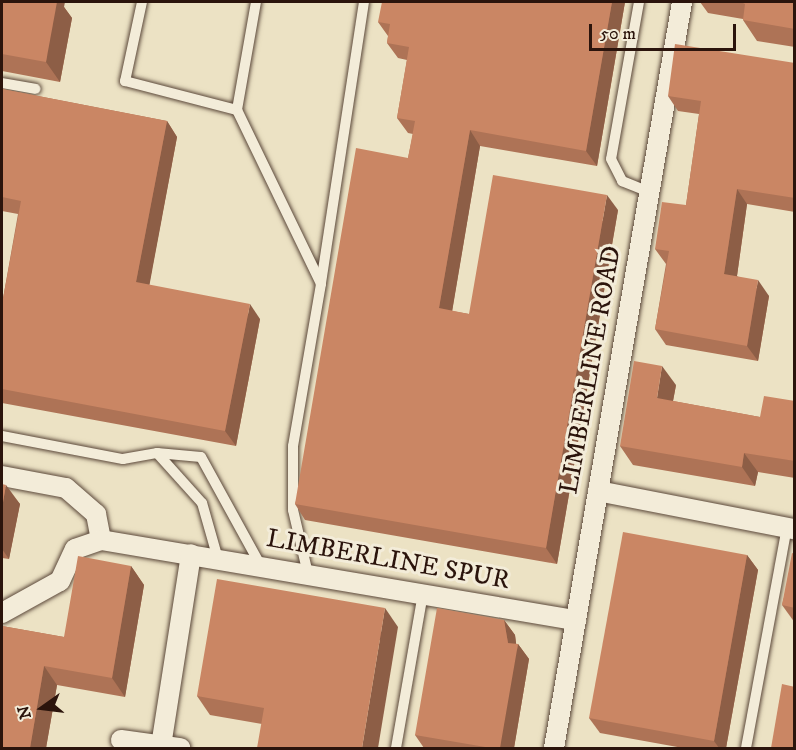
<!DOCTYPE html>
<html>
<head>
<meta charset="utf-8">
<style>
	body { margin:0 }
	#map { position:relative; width:796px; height:750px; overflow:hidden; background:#ece2c4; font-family:"IM FELL DW Pica",serif }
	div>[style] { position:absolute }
	.roads { filter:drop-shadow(0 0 2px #5b483a) drop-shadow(0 0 2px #5b483a) }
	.lane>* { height:10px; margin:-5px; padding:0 5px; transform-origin:5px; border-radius:5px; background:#f3ecd9 }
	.street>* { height:20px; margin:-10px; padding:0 10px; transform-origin:10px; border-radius:10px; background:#f3ecd9 }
	.wall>* { inset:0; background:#ae7356 }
	.shaded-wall>* { inset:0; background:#8d5e46 }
	.building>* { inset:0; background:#ca8664 }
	span { translate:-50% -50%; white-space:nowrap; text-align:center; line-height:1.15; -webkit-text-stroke:6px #f3ecd9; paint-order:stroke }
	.street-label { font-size:26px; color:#2b140c }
	.frame { position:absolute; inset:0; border:3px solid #2b140c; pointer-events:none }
	.north { position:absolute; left:12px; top:678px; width:60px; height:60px; -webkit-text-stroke:4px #f3ecd9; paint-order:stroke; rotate:256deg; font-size:16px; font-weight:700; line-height:24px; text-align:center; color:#2b140c }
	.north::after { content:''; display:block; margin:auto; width:21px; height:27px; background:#2b140c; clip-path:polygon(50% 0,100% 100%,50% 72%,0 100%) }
	.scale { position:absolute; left:589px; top:24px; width:147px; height:27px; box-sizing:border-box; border:3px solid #2b140c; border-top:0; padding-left:8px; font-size:18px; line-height:21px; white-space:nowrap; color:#2b140c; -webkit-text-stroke:4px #f3ecd9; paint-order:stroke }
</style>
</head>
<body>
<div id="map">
	<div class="roads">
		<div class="lane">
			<div style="left:142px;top:2px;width:81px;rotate:102.1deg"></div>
			<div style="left:125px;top:81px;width:116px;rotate:14.5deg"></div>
			<div style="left:256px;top:2px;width:110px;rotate:100deg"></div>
			<div style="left:237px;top:110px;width:193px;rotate:64.2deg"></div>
			<div style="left:321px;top:284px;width:164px;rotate:99.8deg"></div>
			<div style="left:293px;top:446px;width:64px;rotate:90deg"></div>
			<div style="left:293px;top:510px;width:66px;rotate:76.8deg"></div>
			<div style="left:639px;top:2px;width:159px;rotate:100.1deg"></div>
			<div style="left:611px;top:159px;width:25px;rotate:63deg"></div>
			<div style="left:622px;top:181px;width:29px;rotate:22deg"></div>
			<div style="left:2px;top:83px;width:34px;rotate:10deg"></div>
			<div style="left:321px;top:283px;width:284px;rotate:-81.3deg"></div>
			<div style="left:2px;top:436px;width:123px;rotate:10.8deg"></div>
			<div style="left:123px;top:459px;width:35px;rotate:-10deg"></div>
			<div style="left:218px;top:559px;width:58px;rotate:-105.9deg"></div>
			<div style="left:202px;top:503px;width:67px;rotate:-132deg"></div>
			<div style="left:157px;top:453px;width:44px;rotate:5.2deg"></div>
			<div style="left:201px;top:457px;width:124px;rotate:61.2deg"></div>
			<div style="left:396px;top:748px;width:156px;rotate:-80.1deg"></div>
			<div style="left:746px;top:748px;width:225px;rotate:-79.5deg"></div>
		</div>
		<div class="street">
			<div style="left:2px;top:476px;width:65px;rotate:10.6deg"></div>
			<div style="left:66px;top:488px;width:40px;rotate:41deg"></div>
			<div style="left:96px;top:514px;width:26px;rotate:79deg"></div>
			<div style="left:598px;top:491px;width:200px;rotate:11deg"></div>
			<div style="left:2px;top:613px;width:66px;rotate:-28.9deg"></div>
			<div style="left:60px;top:581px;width:35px;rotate:-65deg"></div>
			<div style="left:75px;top:549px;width:28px;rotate:-19deg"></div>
			<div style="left:101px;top:540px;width:482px;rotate:9.6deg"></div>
			<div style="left:121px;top:740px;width:60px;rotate:7.7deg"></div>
			<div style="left:161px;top:746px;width:194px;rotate:-81.1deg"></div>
			<div style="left:554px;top:748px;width:757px;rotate:-80.26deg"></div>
		</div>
	</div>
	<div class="wall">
		<div style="clip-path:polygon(2px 2px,64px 7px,72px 18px,60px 82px,2px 71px)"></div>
		<div style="clip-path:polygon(625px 2px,597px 166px,480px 146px,452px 311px,469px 314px,618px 210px,557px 564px,305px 520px,295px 504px,408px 158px,413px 134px,408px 133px,397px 118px,407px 60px,398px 58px,387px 43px,388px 36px,378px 22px)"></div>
		<div style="clip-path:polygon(700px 2px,795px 2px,795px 47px,757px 41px,743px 20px,743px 19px,708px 13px)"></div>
		<div style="clip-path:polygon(795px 63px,795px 212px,747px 204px,737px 276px,769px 296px,758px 361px,666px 345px,655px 329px,666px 264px,655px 249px,686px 205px,699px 114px,678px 111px,668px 96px)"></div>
		<div style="clip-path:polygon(2px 89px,167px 121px,177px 137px,149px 285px,260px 319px,236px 446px,2px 403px,2px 304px,18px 214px,2px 211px)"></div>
		<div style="clip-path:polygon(676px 385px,673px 401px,760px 417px,795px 401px,795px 478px,758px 472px,755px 486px,633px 465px,620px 446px)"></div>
		<div style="clip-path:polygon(2px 484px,20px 504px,9px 559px,2px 558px)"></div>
		<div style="clip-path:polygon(795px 554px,795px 623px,782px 605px)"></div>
		<div style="clip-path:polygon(747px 555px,758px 570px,726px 748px,683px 748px,600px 733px,589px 718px)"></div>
		<div style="clip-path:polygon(131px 566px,144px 585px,125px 697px,57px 685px,46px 748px,2px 748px,2px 626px,64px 637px)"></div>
		<div style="clip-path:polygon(504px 620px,515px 635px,516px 644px,518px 644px,529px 659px,514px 748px,424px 748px,415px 735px)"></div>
		<div style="clip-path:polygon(398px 627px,262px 724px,210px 715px,197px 696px)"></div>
	</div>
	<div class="shaded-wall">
		<div style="clip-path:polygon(52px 2px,65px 2px,64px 7px,72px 18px,60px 82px,46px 62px)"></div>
		<div style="clip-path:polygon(612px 2px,625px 2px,597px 166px,586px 151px)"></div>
		<div style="clip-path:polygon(167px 121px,177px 137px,147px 298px,136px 282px)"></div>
		<div style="clip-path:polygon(470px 130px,480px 146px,450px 324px,439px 308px)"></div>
		<div style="clip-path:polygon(737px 189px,747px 204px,735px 290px,724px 274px)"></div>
		<div style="clip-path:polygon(607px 195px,618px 210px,557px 564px,546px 548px)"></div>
		<div style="clip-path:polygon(758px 280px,769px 296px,758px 361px,747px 346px)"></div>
		<div style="clip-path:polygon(250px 304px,260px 319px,236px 446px,225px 431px)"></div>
		<div style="clip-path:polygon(662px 366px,676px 385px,670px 417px,657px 398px)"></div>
		<div style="clip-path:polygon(744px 453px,758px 472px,755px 486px,742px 467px)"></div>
		<div style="clip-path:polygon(6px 485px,20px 504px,9px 559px,2px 549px,2px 508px)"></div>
		<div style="clip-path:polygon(747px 555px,758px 570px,726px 748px,719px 748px,714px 741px)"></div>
		<div style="clip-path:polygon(131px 566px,144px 585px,125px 697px,112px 678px)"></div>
		<div style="clip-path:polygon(385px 608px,398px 627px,378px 748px,362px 748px)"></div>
		<div style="clip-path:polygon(504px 620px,515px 635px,517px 650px,518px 644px,529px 659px,514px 748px,500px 748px,508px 643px)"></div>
		<div style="clip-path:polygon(44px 666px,57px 685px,46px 748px,30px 748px)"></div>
	</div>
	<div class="building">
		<div style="clip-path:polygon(2px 2px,57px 2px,46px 62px,2px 54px)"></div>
		<div style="clip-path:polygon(382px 2px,612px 2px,586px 151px,470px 130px,439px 308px,469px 314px,493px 175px,607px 195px,546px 548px,295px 504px,356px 148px,408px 158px,415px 121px,397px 118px,409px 47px,387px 43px,390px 24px,378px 22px)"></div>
		<div style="clip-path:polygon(741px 2px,795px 2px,795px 29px,743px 20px,745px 4px)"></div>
		<div style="clip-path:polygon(675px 44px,795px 63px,795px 198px,737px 189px,724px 274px,758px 280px,747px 346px,655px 329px,669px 251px,655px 249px,662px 202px,686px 205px,701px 101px,668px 96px)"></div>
		<div style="clip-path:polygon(2px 89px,167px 121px,136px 282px,250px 304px,225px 431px,2px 389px,2px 304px,21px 201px,2px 197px)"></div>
		<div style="clip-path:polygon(634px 361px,662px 366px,657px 398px,760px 417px,764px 396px,795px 401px,795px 461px,744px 453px,742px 467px,620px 446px)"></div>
		<div style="clip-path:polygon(2px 484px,6px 485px,2px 508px)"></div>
		<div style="clip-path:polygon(623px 532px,747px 555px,714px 741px,589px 718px)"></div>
		<div style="clip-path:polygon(792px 553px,795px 554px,795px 608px,782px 605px)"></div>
		<div style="clip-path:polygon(78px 556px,131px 566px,112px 678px,44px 666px,30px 748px,2px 748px,2px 626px,64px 637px)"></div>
		<div style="clip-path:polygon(217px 579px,385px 608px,362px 748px,257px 748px,264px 708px,197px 696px)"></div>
		<div style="clip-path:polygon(437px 608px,504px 620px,508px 643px,518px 644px,500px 748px,491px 748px,415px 735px)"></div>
		<div style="clip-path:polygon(782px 684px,795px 687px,795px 748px,771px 748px)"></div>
	</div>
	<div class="street-label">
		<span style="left:591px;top:370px;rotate:-80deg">LIMBERLINE ROAD</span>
		<span style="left:388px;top:560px;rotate:10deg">LIMBERLINE SPUR</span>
	</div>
	<div class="frame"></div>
	<div class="north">N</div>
	<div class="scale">50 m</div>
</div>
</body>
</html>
